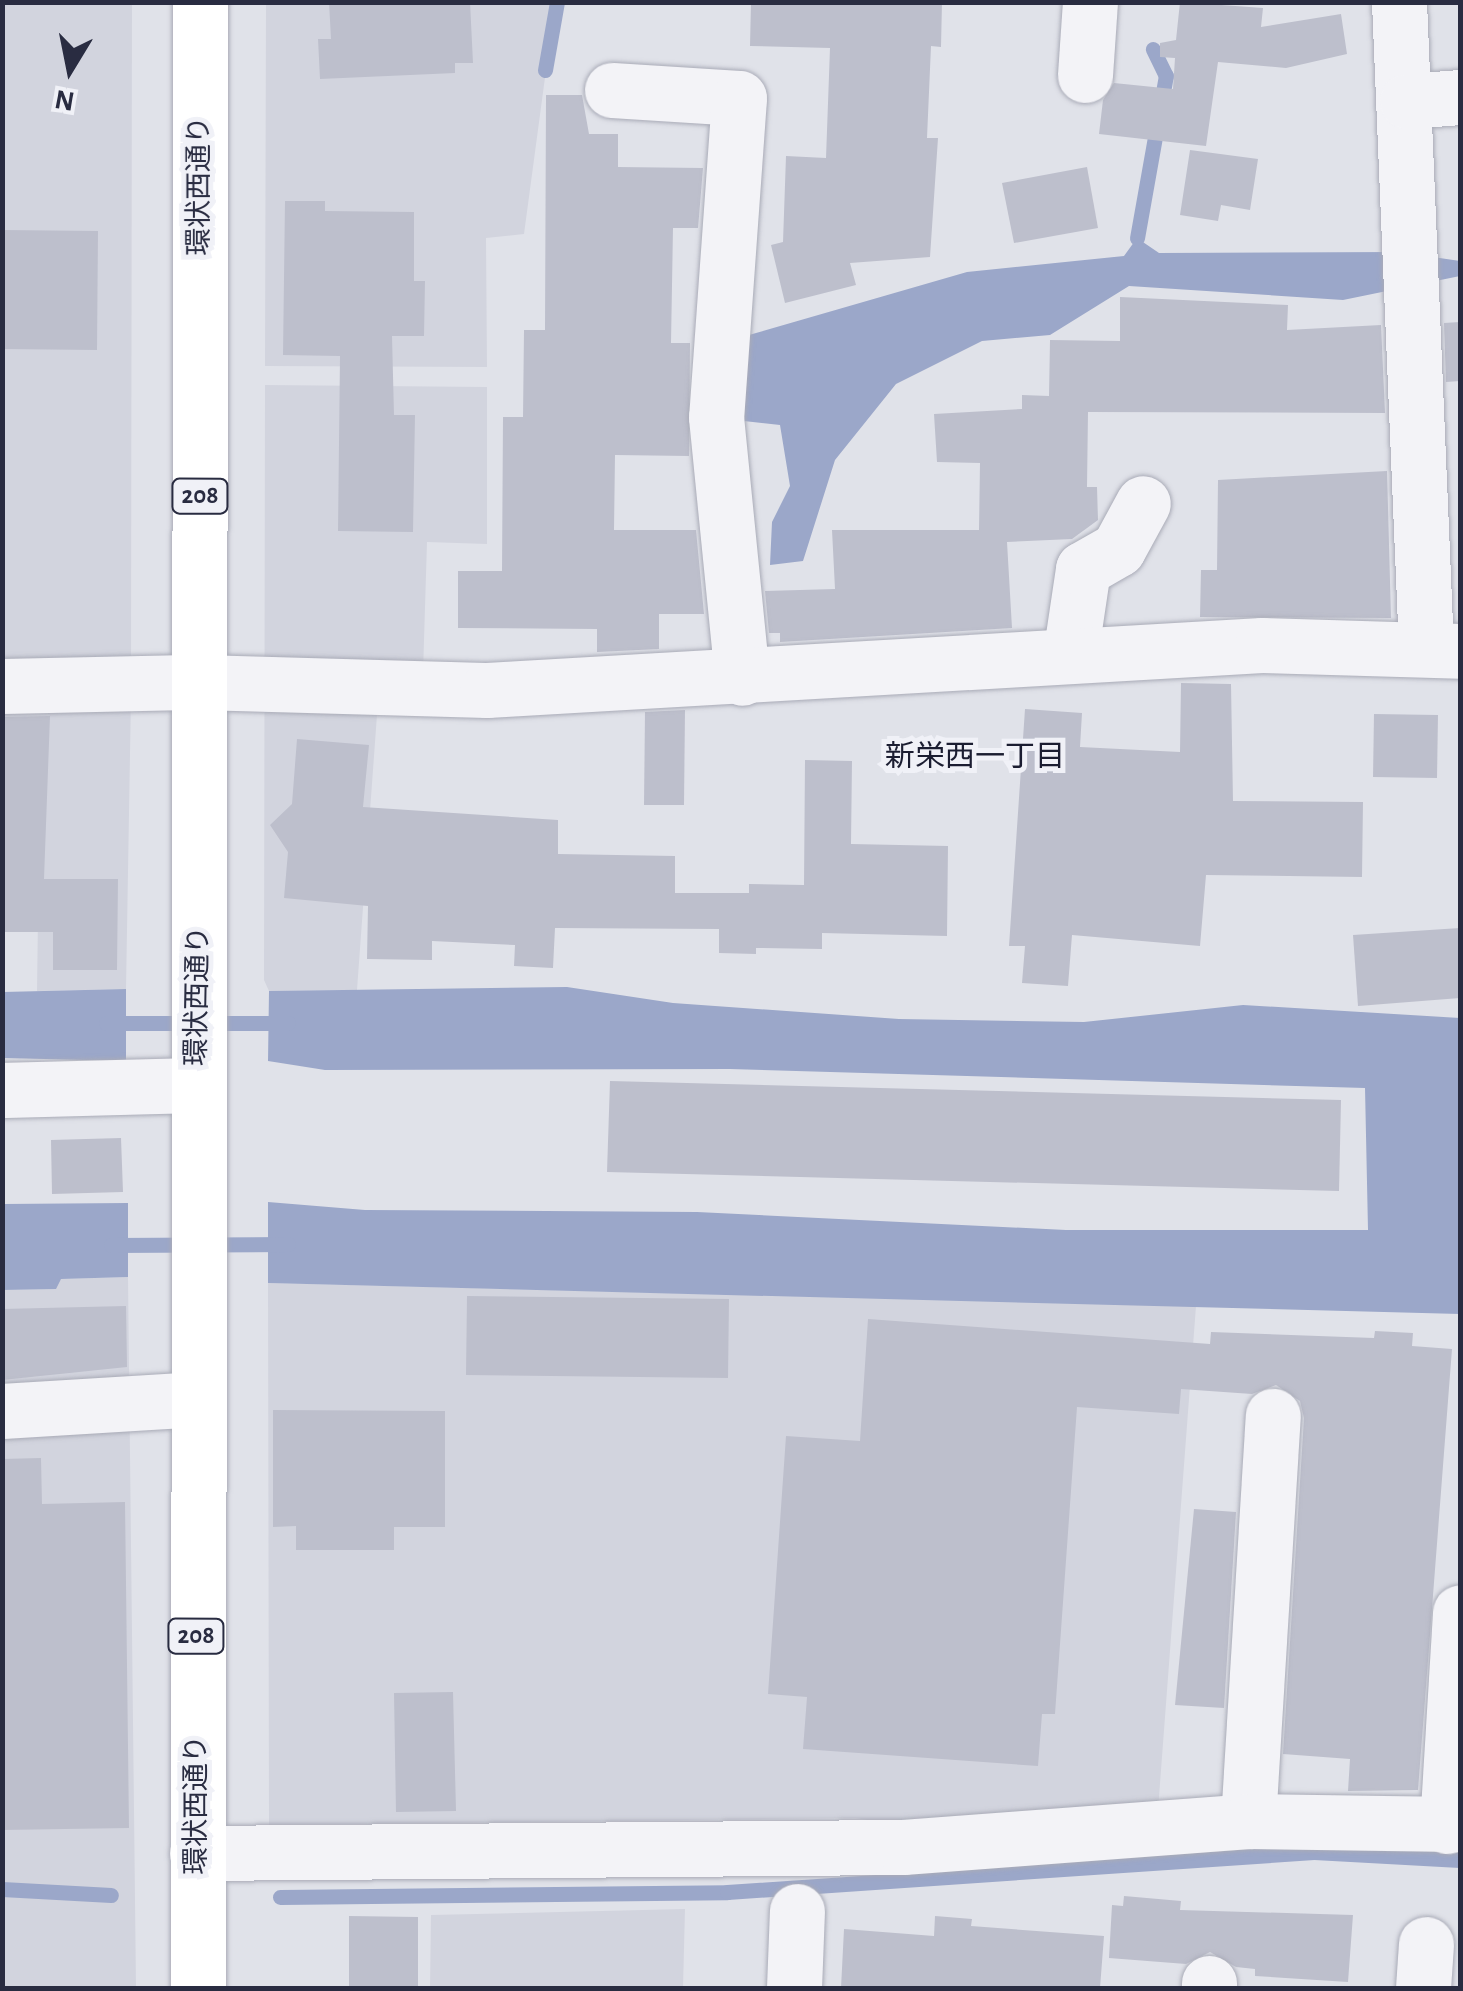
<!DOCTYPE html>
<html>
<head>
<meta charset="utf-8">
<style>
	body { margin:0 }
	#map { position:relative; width:1463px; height:1991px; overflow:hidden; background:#e0e2e9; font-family:"Alegreya Sans","Noto Sans JP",sans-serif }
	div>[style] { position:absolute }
	.built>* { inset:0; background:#d2d4de }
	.water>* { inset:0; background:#9ba7c9 }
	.stream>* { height:15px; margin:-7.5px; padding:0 7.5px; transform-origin:7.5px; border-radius:7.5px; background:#9ba7c9 }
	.building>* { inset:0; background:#bdbfcc }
	.roads { filter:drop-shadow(0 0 2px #a9abb7) drop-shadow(0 0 2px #a9abb7) }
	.minor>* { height:55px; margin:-27.5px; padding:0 27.5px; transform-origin:27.5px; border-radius:27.5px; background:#f3f3f7 }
	.highway>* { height:55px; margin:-27.5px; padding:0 27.5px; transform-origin:27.5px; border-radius:27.5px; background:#fff }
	span { translate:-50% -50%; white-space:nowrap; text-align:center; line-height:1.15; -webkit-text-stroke:10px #f0f1f7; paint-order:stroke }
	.shield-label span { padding:2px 8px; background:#f0f1f7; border:2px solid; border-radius:8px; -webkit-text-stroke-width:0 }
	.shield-label { font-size:25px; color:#292c41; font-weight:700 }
	.street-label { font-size:28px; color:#292c41 }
	.neighbourhood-label { font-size:30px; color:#1b1d31 }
	.frame { position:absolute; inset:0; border:5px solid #292c41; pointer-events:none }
	.north { position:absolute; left:20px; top:20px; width:100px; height:100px; -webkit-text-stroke:8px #f0f1f7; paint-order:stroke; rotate:190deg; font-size:28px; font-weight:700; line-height:40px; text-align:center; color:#292c41 }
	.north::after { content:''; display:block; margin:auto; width:35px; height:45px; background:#292c41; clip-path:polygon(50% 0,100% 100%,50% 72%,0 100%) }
</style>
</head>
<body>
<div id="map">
	<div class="built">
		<div style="clip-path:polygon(3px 3px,132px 3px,131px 673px,3px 671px)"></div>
		<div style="clip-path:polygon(266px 3px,555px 3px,524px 234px,486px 238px,487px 367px,265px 366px)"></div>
		<div style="clip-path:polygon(265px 385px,487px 387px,487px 544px,427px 542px,423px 673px,378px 701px,357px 990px,269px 991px,264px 980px)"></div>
		<div style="clip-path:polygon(2px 694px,131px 696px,126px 989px,37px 991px,39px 843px,3px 824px)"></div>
		<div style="clip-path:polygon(128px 1277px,136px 1988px,3px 1988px,2px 1290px,55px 1289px,60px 1279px)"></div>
		<div style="clip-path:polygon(268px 1283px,1196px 1306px,1158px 1810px,906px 1827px,856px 1818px,269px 1825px)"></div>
		<div style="clip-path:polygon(685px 1909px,683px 1988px,430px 1988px,431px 1915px)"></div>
	</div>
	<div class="water">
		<div style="clip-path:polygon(1137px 238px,1159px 253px,1399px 252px,1460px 261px,1460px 276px,1343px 300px,1129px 286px,1050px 335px,982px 341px,896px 384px,835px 460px,803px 561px,770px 565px,772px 522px,790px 486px,780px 425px,744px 421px,749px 335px,967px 272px,1124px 256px)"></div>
		<div style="clip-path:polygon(567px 987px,673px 1003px,899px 1019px,1084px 1022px,1243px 1005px,1460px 1018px,1460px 1314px,268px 1283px,268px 1202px,365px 1210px,697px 1212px,1066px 1230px,1368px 1230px,1365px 1088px,730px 1069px,325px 1070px,268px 1061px,269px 991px)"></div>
		<div style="clip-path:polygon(126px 989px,126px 1061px,3px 1058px,3px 992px)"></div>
		<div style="clip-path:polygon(128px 1203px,128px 1277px,61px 1279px,56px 1289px,3px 1290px,3px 1204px)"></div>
	</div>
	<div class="stream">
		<div style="left:545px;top:70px;width:69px;rotate:-80deg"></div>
		<div style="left:1137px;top:238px;width:165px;rotate:-79.9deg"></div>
		<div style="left:1166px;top:76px;width:30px;rotate:-116deg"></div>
		<div style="left:106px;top:1023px;width:182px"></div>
		<div style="left:111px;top:1245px;width:177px;rotate:-0.3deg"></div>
		<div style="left:2px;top:1889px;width:109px;rotate:3.2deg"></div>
		<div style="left:280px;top:1897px;width:447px;rotate:-0.6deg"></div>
		<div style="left:727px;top:1892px;width:588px;rotate:-3.9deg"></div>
		<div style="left:1314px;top:1852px;width:146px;rotate:3.1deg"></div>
	</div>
	<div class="building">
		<div style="clip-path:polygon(329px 2px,470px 2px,473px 63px,455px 63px,455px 73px,320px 79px,318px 39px,331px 39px)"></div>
		<div style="clip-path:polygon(751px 2px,942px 2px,941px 47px,931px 46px,927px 138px,938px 138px,930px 257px,850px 263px,856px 285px,785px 303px,771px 245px,783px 242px,786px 156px,826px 158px,830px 48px,750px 46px)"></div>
		<div style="clip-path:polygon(1180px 2px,1263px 8px,1261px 27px,1341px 14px,1347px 54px,1286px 68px,1218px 62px,1206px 146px,1099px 134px,1103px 100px,1114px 83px,1173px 89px,1175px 58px,1160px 57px,1160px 43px,1176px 40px)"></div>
		<div style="clip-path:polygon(546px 95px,582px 95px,589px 134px,618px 134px,618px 167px,703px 168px,698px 228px,673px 228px,671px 343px,690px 343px,689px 456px,615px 455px,614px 530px,696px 530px,704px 614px,659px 614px,659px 649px,597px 652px,597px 629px,458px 628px,458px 571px,502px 571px,503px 417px,523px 417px,524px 330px,545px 330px)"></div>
		<div style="clip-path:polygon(1190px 150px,1258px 159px,1250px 210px,1221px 205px,1218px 221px,1180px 215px)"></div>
		<div style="clip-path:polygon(1087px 167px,1098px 228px,1014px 243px,1002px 183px)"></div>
		<div style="clip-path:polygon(285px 201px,325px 201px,325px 211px,414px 212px,414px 281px,425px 281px,424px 336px,392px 336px,394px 415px,415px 415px,413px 532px,338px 531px,340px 356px,283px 355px)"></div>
		<div style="clip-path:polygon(2px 230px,98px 231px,97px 350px,2px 349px)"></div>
		<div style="clip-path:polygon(1120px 297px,1288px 305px,1287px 330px,1381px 325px,1385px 413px,1088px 412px,1087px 487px,1097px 487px,1098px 520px,1072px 539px,1007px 542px,1012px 628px,780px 642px,780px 633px,769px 633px,765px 591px,835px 589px,832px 530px,979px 530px,980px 463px,937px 462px,934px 414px,1022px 409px,1022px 395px,1049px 396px,1050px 340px,1120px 341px)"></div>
		<div style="clip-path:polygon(1460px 322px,1460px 381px,1446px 382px,1444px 323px)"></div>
		<div style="clip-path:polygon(1387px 471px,1391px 618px,1200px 617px,1201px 570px,1217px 570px,1218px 480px)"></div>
		<div style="clip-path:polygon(1181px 683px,1231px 684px,1233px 801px,1363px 802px,1362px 877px,1206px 875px,1200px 946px,1072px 935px,1068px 986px,1022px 983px,1025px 946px,1009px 946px,1025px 709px,1082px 713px,1080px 747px,1180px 752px)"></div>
		<div style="clip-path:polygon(685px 710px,684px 805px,644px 805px,645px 712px)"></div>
		<div style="clip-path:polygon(1374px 714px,1438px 715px,1437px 778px,1373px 777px)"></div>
		<div style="clip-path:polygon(50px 716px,44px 879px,118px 879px,117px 970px,53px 970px,53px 932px,2px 932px,5px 717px)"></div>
		<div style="clip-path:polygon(297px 739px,369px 745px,363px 807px,558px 820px,558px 854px,675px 856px,675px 893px,749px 893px,749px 884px,804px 885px,805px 760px,852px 761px,851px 844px,948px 846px,947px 936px,822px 933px,822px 949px,756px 948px,756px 954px,719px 953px,719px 929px,555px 928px,553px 968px,514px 966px,515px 945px,432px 941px,432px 960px,367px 959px,368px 906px,284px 898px,288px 852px,270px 825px,292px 804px)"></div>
		<div style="clip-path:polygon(1460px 928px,1460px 998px,1358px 1006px,1353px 935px)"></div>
		<div style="clip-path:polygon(610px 1081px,1341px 1100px,1339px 1191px,607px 1172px)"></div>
		<div style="clip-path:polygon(121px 1138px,123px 1192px,52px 1194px,51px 1140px)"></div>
		<div style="clip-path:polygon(467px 1296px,729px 1299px,728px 1378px,466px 1375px)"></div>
		<div style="clip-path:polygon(126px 1306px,127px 1367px,2px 1380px,2px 1309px)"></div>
		<div style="clip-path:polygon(868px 1319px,1210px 1344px,1211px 1332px,1374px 1338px,1375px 1331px,1413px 1333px,1412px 1346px,1452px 1349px,1418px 1790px,1348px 1791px,1350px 1759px,1283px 1754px,1304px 1418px,1300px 1401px,1276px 1385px,1252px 1394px,1181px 1389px,1179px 1414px,1077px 1407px,1055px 1714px,1042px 1714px,1038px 1766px,803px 1749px,807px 1697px,768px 1694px,786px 1436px,860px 1441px)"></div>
		<div style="clip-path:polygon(273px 1410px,445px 1411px,445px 1527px,394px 1527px,394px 1550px,296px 1550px,296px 1526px,273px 1527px)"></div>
		<div style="clip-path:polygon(41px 1458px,42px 1504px,125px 1502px,129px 1828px,2px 1830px,2px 1459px)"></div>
		<div style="clip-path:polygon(1194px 1509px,1236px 1512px,1224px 1708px,1175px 1705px)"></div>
		<div style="clip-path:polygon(453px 1692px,456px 1811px,396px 1812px,394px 1693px)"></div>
		<div style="clip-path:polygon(1124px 1896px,1181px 1901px,1180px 1910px,1353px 1915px,1348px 1982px,1255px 1976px,1255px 1969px,1236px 1967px,1210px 1952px,1186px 1964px,1109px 1958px,1112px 1905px,1123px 1906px)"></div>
		<div style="clip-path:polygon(349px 1916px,418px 1917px,418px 1988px,349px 1988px)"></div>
		<div style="clip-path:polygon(935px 1916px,972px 1919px,971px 1926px,1104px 1936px,1100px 1988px,841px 1988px,844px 1929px,934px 1936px)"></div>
	</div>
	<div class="roads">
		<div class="minor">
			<div style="left:1399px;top:2px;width:647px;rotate:87.61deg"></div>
			<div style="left:1085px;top:75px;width:73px;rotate:-86.1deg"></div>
			<div style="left:612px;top:90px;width:127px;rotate:3.6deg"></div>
			<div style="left:739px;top:98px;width:320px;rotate:94.1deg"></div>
			<div style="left:716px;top:417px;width:262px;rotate:84.3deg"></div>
			<div style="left:1407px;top:101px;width:53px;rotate:-4.3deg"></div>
			<div style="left:1070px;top:656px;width:88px;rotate:-81.5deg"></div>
			<div style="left:1083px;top:569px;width:40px;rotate:-29.7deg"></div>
			<div style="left:1118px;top:549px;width:52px;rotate:-61.5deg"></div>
			<div style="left:2px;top:686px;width:198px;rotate:-1.2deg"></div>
			<div style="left:200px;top:682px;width:287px;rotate:1.6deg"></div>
			<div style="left:487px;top:690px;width:776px;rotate:-3.32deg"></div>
			<div style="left:1262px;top:645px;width:198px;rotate:1.7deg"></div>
			<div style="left:2px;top:1090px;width:195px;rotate:-1.5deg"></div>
			<div style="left:2px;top:1411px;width:194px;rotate:-3.5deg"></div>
			<div style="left:1248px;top:1821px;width:406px;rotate:-86.5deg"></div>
			<div style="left:1447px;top:1826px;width:214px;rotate:-86.5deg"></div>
			<div style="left:197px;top:1853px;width:706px;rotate:-0.49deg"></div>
			<div style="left:903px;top:1847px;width:346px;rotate:-4.3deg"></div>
			<div style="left:1248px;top:1821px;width:212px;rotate:0.8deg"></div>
			<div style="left:794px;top:1988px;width:77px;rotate:-87.8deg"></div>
			<div style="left:1209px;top:1988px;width:5px;rotate:-90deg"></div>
			<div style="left:1423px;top:1988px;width:44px;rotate:-86.1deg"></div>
		</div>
		<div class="highway">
			<div style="left:198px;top:1988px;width:1986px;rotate:-89.94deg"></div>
		</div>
	</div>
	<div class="shield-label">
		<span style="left:200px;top:496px">208</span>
		<span style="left:196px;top:1636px">208</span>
	</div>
	<div class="street-label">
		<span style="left:200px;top:186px;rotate:-90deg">環状西通り</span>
		<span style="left:198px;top:996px;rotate:-89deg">環状西通り</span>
		<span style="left:197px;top:1805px;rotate:-90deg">環状西通り</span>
	</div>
	<div class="neighbourhood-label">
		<span style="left:975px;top:757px">新栄西一丁目</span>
	</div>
	<div class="frame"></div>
	<div class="north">N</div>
</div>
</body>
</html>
